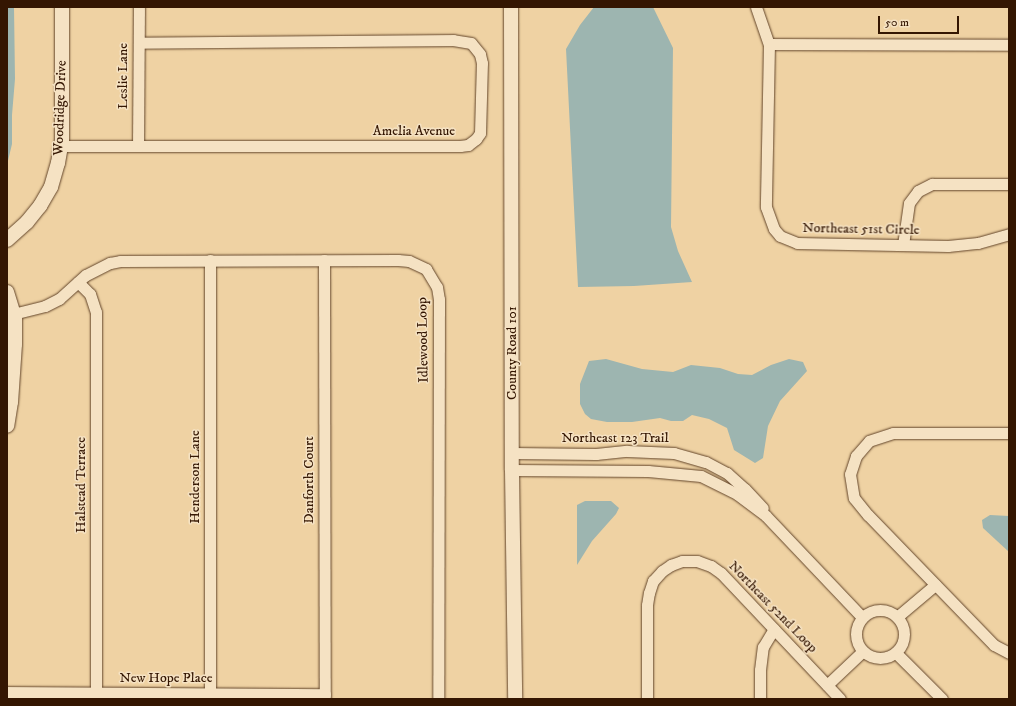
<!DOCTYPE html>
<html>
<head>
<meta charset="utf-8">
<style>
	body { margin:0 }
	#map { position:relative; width:1016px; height:706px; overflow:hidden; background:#efd2a3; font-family:"IM FELL DW Pica",serif }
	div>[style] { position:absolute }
	.water>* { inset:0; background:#9db5b0 }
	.roads { filter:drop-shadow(0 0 1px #63452a) drop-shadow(0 0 1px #63452a) }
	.minor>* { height:11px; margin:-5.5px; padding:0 5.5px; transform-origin:5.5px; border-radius:5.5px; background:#f5e2c3 }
	.minor>.ring { margin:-5.5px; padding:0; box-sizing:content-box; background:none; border:11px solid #f5e2c3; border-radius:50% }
	.tertiary>* { height:14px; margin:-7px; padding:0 7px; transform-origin:7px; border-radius:7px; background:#f5e2c3 }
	span { translate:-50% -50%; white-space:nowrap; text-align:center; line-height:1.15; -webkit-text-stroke:3px #f5e2c3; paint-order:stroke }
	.street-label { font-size:14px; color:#341602 }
	.frame { position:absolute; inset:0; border:8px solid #341602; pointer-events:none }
	.scale { position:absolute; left:878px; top:16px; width:81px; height:18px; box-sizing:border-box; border:2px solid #341602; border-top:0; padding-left:5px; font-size:12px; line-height:14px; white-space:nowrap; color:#341602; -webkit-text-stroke:3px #f5e2c3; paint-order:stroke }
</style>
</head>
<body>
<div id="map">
	<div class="water">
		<div style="clip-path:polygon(7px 7px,14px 7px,15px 79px,12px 115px,12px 144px,7px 165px)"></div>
		<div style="clip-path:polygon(594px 7px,653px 7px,673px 48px,671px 227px,678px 251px,692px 282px,634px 286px,578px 287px,566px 49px,580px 25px)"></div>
		<div style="clip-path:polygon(606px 359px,642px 369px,673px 372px,691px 365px,720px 368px,738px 374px,752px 375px,771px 365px,789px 359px,803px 362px,807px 371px,780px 401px,768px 426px,763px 458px,755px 463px,734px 450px,727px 428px,709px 419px,692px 415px,683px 421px,671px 421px,660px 418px,632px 422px,607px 422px,591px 419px,585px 414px,580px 404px,580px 384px,589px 361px)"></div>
		<div style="clip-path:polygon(585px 501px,611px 501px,619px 508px,616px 514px,592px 541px,577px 565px,577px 505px)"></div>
		<div style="clip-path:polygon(990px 515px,1009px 516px,1009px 552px,983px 528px,982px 520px)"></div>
	</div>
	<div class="roads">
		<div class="minor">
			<div style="left:756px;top:7px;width:39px;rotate:71deg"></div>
			<div style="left:769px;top:44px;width:163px;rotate:91.1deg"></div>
			<div style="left:766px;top:207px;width:23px;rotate:70deg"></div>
			<div style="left:774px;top:229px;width:9px;rotate:49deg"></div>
			<div style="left:780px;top:236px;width:18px;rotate:22deg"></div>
			<div style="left:797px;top:243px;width:151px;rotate:1.1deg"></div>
			<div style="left:948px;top:246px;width:30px;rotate:-6deg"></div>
			<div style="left:978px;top:243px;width:32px;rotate:-16deg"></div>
			<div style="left:769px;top:44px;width:240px;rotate:0.2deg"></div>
			<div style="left:61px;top:146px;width:399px"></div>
			<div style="left:460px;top:146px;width:8px;rotate:-7deg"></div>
			<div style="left:468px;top:145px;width:10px;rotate:-37deg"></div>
			<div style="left:476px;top:139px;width:7px;rotate:-56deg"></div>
			<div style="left:480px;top:133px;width:70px;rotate:-88.4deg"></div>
			<div style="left:482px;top:63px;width:9px;rotate:-103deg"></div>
			<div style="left:480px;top:54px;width:14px;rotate:-129deg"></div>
			<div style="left:471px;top:43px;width:18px;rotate:-171deg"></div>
			<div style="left:453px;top:40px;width:314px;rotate:179.5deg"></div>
			<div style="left:138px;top:146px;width:139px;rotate:-89.6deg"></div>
			<div style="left:903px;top:245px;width:42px;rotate:-81.9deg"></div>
			<div style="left:909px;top:203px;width:15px;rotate:-53deg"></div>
			<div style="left:918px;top:191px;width:16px;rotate:-27deg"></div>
			<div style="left:932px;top:184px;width:77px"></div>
			<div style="left:324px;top:260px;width:439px;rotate:89.9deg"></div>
			<div style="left:78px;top:282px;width:17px;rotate:45deg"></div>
			<div style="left:90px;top:294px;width:19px;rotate:72deg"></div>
			<div style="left:96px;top:312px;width:381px;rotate:90deg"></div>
			<div style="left:13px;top:314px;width:33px;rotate:-14deg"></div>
			<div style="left:45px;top:306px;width:16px;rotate:-27deg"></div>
			<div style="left:59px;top:299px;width:36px;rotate:-42deg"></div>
			<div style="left:86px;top:275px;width:27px;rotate:-27deg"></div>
			<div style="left:110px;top:263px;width:10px;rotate:-11deg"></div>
			<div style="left:120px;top:261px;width:278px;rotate:-0.2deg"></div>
			<div style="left:398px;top:260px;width:11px;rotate:5deg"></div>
			<div style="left:409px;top:261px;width:19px;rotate:25deg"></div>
			<div style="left:426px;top:269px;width:21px;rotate:59deg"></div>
			<div style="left:437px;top:287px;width:12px;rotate:81deg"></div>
			<div style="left:439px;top:299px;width:400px;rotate:90.1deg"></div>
			<div style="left:1009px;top:433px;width:116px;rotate:180deg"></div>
			<div style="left:893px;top:433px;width:25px;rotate:162deg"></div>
			<div style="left:869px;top:441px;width:20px;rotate:131deg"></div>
			<div style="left:856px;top:456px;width:19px;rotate:108deg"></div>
			<div style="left:850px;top:474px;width:24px;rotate:81deg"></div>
			<div style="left:854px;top:498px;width:22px;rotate:51deg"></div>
			<div style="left:868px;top:515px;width:181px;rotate:45.9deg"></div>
			<div style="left:994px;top:645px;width:17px;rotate:28deg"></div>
			<div style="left:512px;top:453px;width:84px;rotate:0.7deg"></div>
			<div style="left:596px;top:454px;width:31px;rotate:-6deg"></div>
			<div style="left:627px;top:451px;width:47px;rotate:2.4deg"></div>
			<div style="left:674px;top:453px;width:33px;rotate:16deg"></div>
			<div style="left:706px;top:462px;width:24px;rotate:28deg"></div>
			<div style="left:727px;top:473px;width:24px;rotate:42deg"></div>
			<div style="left:745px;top:489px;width:26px;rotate:47deg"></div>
			<div style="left:512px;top:470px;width:136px;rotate:0.4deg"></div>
			<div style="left:648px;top:471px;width:53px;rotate:5.4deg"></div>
			<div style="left:701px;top:476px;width:40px;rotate:26.6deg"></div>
			<div style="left:737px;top:494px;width:36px;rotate:37deg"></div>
			<div style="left:766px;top:516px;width:139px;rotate:46.5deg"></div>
			<div class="ring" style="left:856px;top:610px;width:37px;height:37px"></div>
			<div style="left:897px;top:617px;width:50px;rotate:-40.1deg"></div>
			<div style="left:896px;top:653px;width:65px;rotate:45deg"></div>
			<div style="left:827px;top:685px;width:48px;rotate:-43.3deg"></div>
			<div style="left:7px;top:692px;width:318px;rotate:0.4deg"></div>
			<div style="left:210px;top:693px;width:433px;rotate:-90deg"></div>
			<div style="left:647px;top:699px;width:94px;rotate:-90deg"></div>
			<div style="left:647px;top:605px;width:12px;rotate:-81deg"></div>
			<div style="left:649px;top:593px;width:13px;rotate:-72deg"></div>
			<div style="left:653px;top:581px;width:13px;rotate:-48deg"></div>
			<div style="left:662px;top:571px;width:11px;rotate:-34deg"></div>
			<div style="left:671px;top:565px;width:12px;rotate:-20deg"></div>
			<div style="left:682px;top:561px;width:15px"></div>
			<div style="left:697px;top:561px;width:15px;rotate:20deg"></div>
			<div style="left:711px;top:566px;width:12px;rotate:35deg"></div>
			<div style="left:721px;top:573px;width:173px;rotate:46.6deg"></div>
			<div style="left:760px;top:699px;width:29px;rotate:-90deg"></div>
			<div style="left:760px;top:670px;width:23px;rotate:-83deg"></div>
			<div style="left:763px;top:647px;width:21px;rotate:-59deg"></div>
		</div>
		<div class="tertiary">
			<div style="left:511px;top:7px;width:463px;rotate:89.9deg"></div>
			<div style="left:512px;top:470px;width:229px;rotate:89.2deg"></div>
			<div style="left:7px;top:240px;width:27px;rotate:-42deg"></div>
			<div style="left:27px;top:222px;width:21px;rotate:-51deg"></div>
			<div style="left:40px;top:206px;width:22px;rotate:-60deg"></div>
			<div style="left:51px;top:187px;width:25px;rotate:-74deg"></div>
			<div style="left:58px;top:163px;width:22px;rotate:-80deg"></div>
			<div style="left:62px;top:141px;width:134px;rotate:-90deg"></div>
			<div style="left:7px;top:292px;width:28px;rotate:73deg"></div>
			<div style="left:15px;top:319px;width:25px;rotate:90deg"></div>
			<div style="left:15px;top:344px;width:58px;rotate:93.9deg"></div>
			<div style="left:11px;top:402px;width:24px;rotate:99deg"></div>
		</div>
	</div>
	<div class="street-label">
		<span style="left:123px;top:76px;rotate:-90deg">Leslie Lane</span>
		<span style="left:60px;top:108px;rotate:-88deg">Woodridge Drive</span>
		<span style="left:414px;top:131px">Amelia Avenue</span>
		<span style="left:861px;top:229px;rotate:1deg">Northeast 51st Circle</span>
		<span style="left:423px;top:340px;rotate:-91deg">Idlewood Loop</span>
		<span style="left:512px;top:353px;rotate:-90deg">County Road 101</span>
		<span style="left:615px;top:438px">Northeast 123 Trail</span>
		<span style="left:195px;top:477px;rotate:-90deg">Henderson Lane</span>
		<span style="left:309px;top:480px;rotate:-90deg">Danforth Court</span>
		<span style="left:81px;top:485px;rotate:-90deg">Halstead Terrace</span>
		<span style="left:773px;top:607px;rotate:46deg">Northeast 52nd Loop</span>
		<span style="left:166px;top:678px">New Hope Place</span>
	</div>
	<div class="frame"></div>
	<div class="scale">50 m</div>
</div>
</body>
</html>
